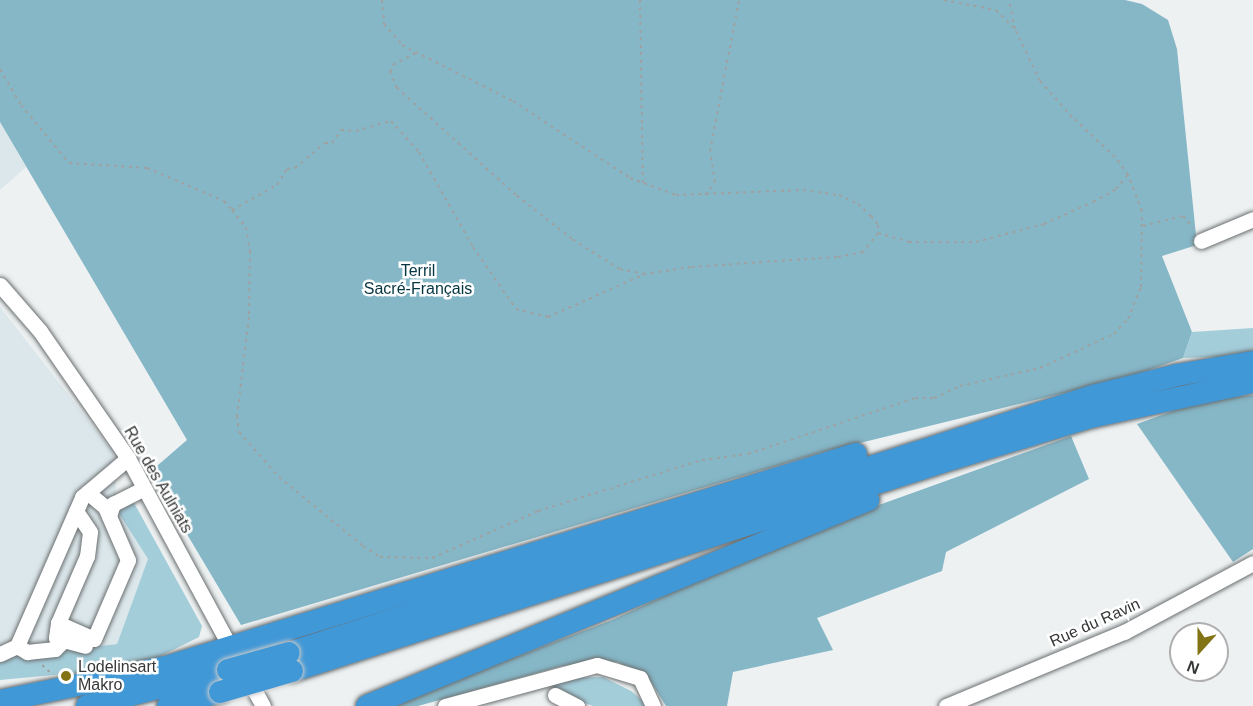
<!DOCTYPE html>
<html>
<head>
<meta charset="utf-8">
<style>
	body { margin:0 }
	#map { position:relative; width:1253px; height:706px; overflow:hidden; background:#edf1f2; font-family:Arial,sans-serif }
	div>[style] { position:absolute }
	.built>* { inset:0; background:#dbe7eb }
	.green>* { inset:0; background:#a4cdda }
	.forest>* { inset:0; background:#86b7c7 }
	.path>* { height:2px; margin-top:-1px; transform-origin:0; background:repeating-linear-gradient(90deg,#9ea1a2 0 3px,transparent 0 7.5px) }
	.roads { filter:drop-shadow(0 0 2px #6b6f70) drop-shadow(0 0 2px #6b6f70) }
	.minor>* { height:15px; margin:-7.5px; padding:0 7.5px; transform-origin:7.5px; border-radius:7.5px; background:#fff }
	.highway>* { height:22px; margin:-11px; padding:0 11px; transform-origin:11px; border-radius:11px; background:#4198d7 }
	.bridges { filter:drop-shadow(0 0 2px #cbcbcb) drop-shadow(0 0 2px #cbcbcb) }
	.highway-bridge>* { height:22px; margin:-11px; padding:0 11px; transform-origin:11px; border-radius:11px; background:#4198d7 }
	.dots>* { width:16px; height:16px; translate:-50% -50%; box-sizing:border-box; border:3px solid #fff; border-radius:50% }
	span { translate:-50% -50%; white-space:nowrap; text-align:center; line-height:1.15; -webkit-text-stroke:5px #fff; paint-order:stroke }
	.park-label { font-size:16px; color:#053541 }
	.street-label { font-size:16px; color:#363738 }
	.poi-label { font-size:16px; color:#363738 }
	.left { translate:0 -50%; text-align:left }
	.north { position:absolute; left:1169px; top:622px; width:60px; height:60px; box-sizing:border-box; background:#fff; border:2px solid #afafaf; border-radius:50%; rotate:201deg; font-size:16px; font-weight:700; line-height:24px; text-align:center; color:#363738 }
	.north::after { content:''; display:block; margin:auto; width:21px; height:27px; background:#827315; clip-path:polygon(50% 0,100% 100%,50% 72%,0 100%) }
</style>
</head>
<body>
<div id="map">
	<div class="built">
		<div style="clip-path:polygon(0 122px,26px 167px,0 190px)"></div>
		<div style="clip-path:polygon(0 307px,113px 452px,118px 512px,148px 559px,117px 644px,0 661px)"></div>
	</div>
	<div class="green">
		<div style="clip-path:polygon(1253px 328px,1253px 356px,1183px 358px,1192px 332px)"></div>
		<div style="clip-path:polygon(133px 501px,202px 626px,199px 637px,139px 667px,0 680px,0 658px,117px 644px,148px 559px,118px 512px)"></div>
		<div style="clip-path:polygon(603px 677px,631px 691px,649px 706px,593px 706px,552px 691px,553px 684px,563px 678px)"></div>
	</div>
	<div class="forest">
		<div style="clip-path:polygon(0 0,1125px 0,1142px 4px,1168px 20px,1177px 49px,1197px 245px,1162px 256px,1192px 332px,1183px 358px,1129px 377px,823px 452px,241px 625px,150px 472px,187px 440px,0 122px)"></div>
		<div style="clip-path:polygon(1253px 395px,1253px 549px,1233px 562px,1137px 424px,1203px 400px)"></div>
		<div style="clip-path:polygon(1071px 436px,1089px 479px,946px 552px,942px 571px,817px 618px,833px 650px,733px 672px,727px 706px,666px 706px,651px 682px,618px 662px,562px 666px,418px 706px,387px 706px,612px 620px,801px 533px)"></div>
	</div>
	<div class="path">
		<div style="left:382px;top:0;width:24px;rotate:85deg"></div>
		<div style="left:384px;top:24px;width:28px;rotate:49deg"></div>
		<div style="left:402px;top:45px;width:124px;rotate:26.8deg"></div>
		<div style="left:513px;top:101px;width:140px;rotate:33.3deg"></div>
		<div style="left:630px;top:178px;width:49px;rotate:20.3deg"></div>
		<div style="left:676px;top:195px;width:127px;rotate:-2.3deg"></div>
		<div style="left:803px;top:190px;width:36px;rotate:8deg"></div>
		<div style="left:839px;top:195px;width:21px;rotate:25deg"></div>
		<div style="left:858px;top:204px;width:18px;rotate:43deg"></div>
		<div style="left:871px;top:216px;width:11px;rotate:52deg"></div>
		<div style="left:878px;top:225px;width:8px;rotate:90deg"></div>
		<div style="left:878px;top:233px;width:24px;rotate:128deg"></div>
		<div style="left:863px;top:252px;width:26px;rotate:169deg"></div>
		<div style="left:837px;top:257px;width:146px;rotate:176.1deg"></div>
		<div style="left:691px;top:267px;width:47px;rotate:171.3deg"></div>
		<div style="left:645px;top:274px;width:25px;rotate:-169deg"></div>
		<div style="left:620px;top:269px;width:57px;rotate:-148deg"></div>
		<div style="left:572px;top:239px;width:71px;rotate:-141.8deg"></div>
		<div style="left:516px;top:195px;width:160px;rotate:-138deg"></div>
		<div style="left:397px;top:88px;width:17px;rotate:-114deg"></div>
		<div style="left:390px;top:72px;width:8px;rotate:-67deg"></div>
		<div style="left:393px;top:65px;width:26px;rotate:-28deg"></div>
		<div style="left:640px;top:0;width:183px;rotate:89.1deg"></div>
		<div style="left:944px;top:0;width:53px;rotate:10.9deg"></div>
		<div style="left:996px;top:10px;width:25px;rotate:45deg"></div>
		<div style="left:0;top:69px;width:42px;rotate:59.7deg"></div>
		<div style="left:21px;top:105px;width:75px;rotate:50.4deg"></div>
		<div style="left:69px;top:163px;width:78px;rotate:3.7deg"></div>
		<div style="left:147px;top:168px;width:84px;rotate:23.2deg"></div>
		<div style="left:224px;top:201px;width:12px;rotate:48deg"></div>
		<div style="left:232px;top:210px;width:22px;rotate:51deg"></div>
		<div style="left:246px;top:227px;width:24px;rotate:81deg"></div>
		<div style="left:250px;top:251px;width:66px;rotate:90.9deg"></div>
		<div style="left:249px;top:317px;width:100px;rotate:96.9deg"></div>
		<div style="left:237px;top:416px;width:16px;rotate:83deg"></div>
		<div style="left:239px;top:432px;width:60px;rotate:48.4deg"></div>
		<div style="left:279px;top:477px;width:109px;rotate:39.4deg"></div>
		<div style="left:363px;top:546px;width:20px;rotate:33deg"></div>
		<div style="left:380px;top:557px;width:52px;rotate:1.1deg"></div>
		<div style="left:432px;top:558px;width:116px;rotate:-23.9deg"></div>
		<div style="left:538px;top:511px;width:172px;rotate:-17.3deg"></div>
		<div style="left:702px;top:460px;width:46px;rotate:-7.4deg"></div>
		<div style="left:748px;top:454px;width:176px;rotate:-18.5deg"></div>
		<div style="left:915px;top:398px;width:19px"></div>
		<div style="left:934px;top:398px;width:29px;rotate:-25deg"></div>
		<div style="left:960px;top:386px;width:82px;rotate:-12.7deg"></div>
		<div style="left:1040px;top:368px;width:81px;rotate:-24.7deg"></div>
		<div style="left:1114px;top:334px;width:21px;rotate:-47deg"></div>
		<div style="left:1128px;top:319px;width:35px;rotate:-68deg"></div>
		<div style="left:1141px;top:287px;width:76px;rotate:-89.2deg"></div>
		<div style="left:1142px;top:211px;width:39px;rotate:-111deg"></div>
		<div style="left:1128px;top:175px;width:22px;rotate:-126deg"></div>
		<div style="left:1115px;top:157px;width:59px;rotate:-137.1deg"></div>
		<div style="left:1072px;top:117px;width:48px;rotate:-131.6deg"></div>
		<div style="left:1040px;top:81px;width:58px;rotate:-115.7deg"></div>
		<div style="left:1015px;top:29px;width:30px;rotate:-102deg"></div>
		<div style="left:705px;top:195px;width:16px;rotate:-52deg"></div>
		<div style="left:715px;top:182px;width:31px;rotate:-99deg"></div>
		<div style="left:710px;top:151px;width:154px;rotate:-79.1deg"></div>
		<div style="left:232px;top:210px;width:51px;rotate:-29.1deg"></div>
		<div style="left:277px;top:185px;width:19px;rotate:-58deg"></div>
		<div style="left:287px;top:169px;width:8px;rotate:-7deg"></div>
		<div style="left:295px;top:168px;width:39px;rotate:-40deg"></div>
		<div style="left:325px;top:143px;width:7px"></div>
		<div style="left:332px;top:143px;width:16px;rotate:-55deg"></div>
		<div style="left:341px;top:130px;width:15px;rotate:4deg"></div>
		<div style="left:356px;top:131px;width:36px;rotate:-16deg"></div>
		<div style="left:391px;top:121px;width:42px;rotate:47.9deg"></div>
		<div style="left:419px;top:152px;width:109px;rotate:60.4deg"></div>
		<div style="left:473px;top:247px;width:75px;rotate:55.3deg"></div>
		<div style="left:516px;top:309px;width:33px;rotate:14deg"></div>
		<div style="left:548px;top:317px;width:106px;rotate:-23.9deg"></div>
		<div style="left:1143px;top:226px;width:41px;rotate:-14deg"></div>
		<div style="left:1183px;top:216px;width:16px;rotate:50deg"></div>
		<div style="left:878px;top:233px;width:32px;rotate:16deg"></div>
		<div style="left:909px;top:242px;width:67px"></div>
		<div style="left:976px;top:242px;width:70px;rotate:-14.8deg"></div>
		<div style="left:1044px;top:224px;width:54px;rotate:-24.2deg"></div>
		<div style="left:1093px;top:202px;width:26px;rotate:-29deg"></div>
		<div style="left:1116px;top:189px;width:17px;rotate:-50deg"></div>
		<div style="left:42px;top:665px;width:12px;rotate:42deg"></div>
	</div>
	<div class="roads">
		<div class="minor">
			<div style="left:1201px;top:241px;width:56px;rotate:-22.9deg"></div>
			<div style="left:0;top:285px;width:61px;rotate:49deg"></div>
			<div style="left:40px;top:331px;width:155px;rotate:55.3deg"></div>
			<div style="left:128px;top:458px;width:223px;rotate:61.6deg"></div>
			<div style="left:76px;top:511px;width:25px;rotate:56deg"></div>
			<div style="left:90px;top:532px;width:24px;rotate:97deg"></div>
			<div style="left:87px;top:556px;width:73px;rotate:113.4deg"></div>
			<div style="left:58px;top:623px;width:39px;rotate:24deg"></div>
			<div style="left:94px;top:639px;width:86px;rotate:-66.7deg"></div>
			<div style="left:128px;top:560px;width:58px;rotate:-113.5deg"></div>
			<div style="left:105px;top:507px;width:23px;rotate:-140deg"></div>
			<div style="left:109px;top:516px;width:13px;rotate:-72deg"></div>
			<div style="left:113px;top:504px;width:34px;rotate:-27deg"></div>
			<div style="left:58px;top:623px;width:15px;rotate:98deg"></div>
			<div style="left:56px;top:638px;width:30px;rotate:15deg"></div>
			<div style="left:17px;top:646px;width:12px;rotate:31deg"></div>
			<div style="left:27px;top:652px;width:28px;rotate:-6deg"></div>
			<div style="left:55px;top:649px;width:13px;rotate:-45deg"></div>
			<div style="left:0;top:654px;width:19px;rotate:-25deg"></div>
			<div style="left:17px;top:646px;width:163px;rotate:-66.4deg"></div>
			<div style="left:82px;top:497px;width:60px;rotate:-40.3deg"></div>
			<div style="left:247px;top:677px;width:33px;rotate:61deg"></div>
			<div style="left:555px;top:695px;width:25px;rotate:27deg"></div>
			<div style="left:445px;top:706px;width:157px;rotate:-15.1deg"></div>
			<div style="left:597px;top:665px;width:45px;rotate:16.8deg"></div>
			<div style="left:640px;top:678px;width:31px;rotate:65deg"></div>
			<div style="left:946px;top:706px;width:193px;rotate:-22.6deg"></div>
			<div style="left:1124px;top:632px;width:146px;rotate:-28.1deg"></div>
		</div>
		<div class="highway">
			<div style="left:289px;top:653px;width:844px;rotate:-17.73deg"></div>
			<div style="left:1093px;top:396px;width:87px;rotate:-14deg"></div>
			<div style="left:1177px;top:375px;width:77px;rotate:-9.7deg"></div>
			<div style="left:292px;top:671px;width:696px;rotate:-17.81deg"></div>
			<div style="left:955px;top:458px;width:142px;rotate:-16.8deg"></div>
			<div style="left:1091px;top:417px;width:166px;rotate:-12.2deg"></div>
			<div style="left:0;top:701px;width:169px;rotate:-11.6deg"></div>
			<div style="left:166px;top:667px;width:722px;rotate:-17.16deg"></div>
			<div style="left:87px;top:706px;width:146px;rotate:-14.3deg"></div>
			<div style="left:168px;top:706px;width:54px;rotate:-15.1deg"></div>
			<div style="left:367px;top:706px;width:542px;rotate:-22.35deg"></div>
		</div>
	</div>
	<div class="bridges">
		<div class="highway-bridge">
			<div style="left:228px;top:670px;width:63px;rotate:-15.6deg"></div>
			<div style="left:220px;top:692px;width:75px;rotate:-16.3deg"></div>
		</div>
	</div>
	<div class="dots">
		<div style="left:66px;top:676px;background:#827315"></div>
	</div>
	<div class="park-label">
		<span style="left:418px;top:280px">Terril<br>Sacré-Français</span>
	</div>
	<div class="street-label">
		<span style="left:158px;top:480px;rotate:60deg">Rue des Aulniats</span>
		<span style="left:1095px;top:623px;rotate:-24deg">Rue du Ravin</span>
	</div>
	<div class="poi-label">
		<span class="left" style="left:78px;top:676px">Lodelinsart<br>Makro</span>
	</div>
	<div class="north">N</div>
</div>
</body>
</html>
